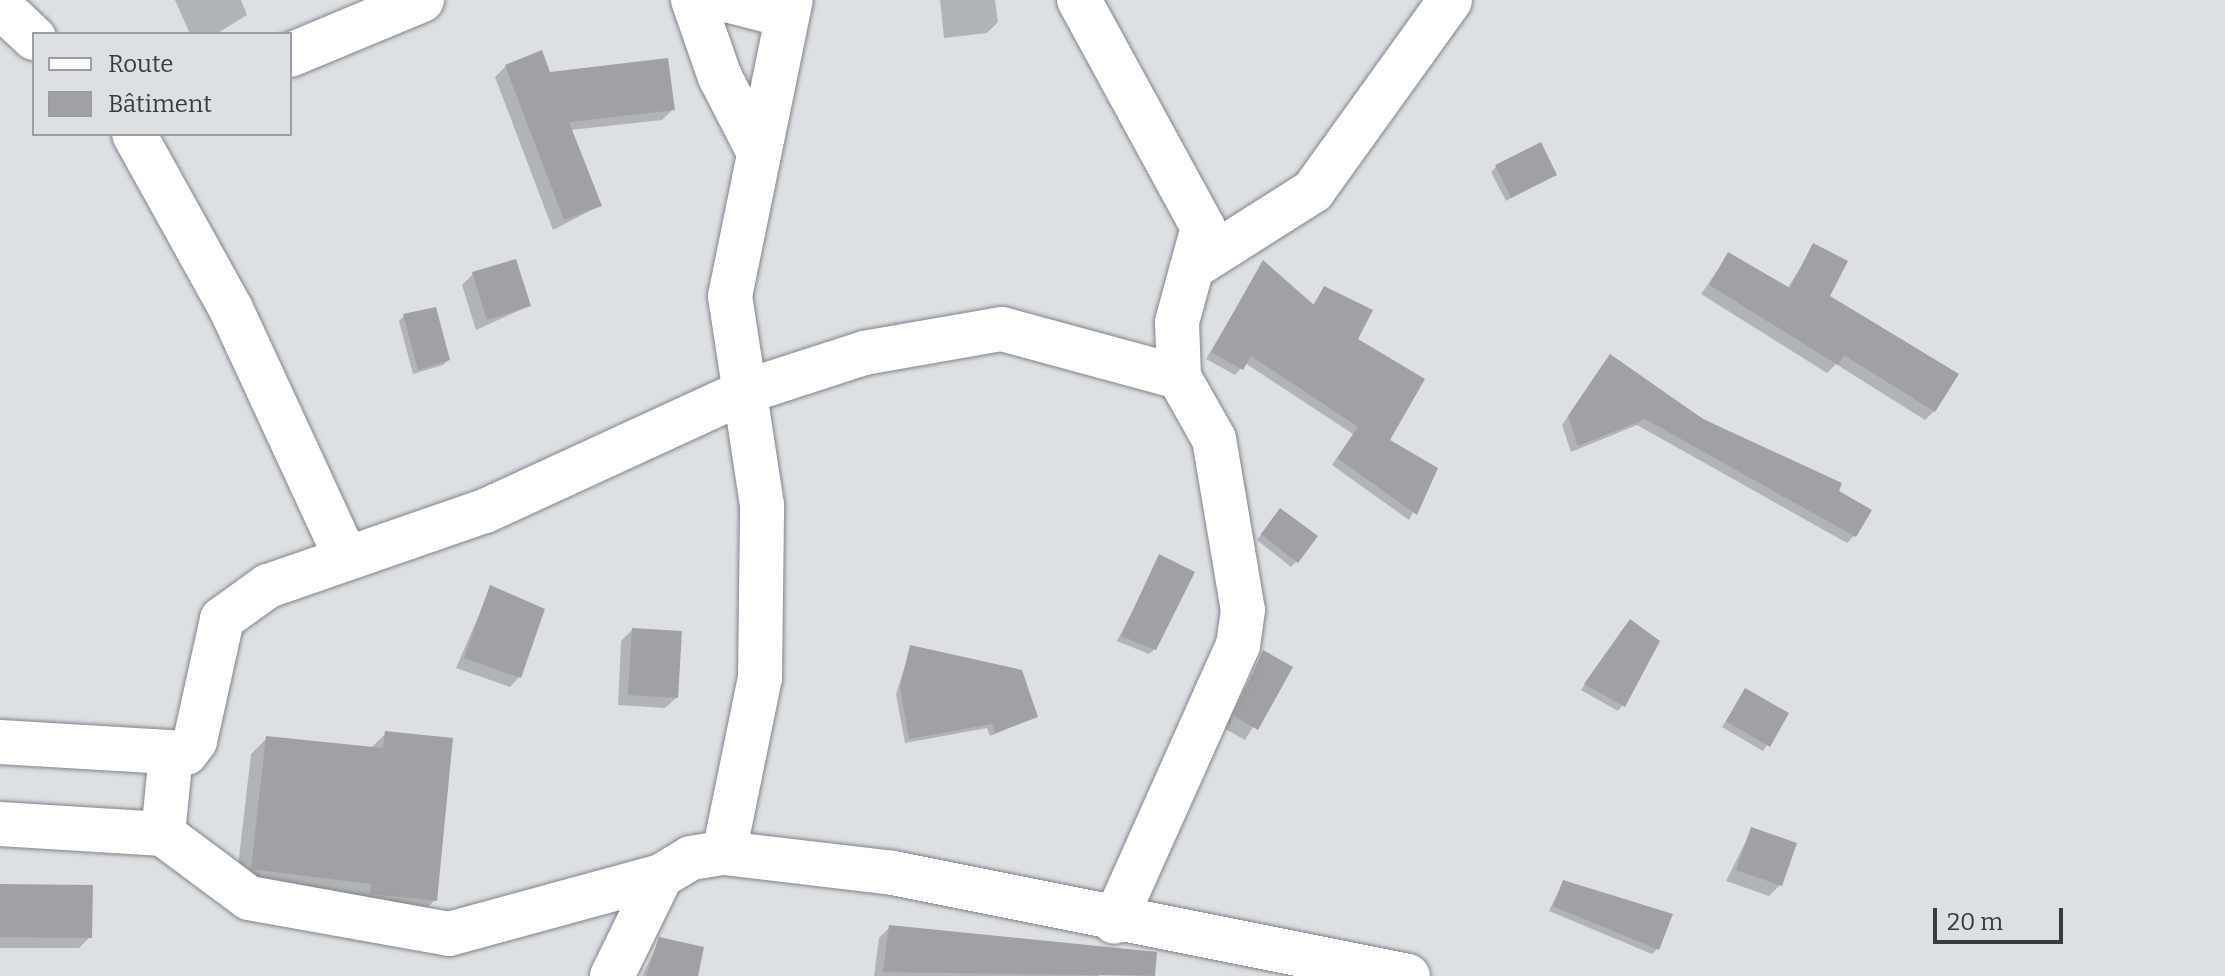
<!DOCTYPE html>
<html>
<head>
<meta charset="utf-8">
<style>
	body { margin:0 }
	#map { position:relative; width:2225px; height:976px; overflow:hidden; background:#dce0e5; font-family:Bitter,serif }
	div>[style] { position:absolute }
	.shadow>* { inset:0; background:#0003 }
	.building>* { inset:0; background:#a0a0a6 }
	.roads { filter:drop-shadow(0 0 2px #808489) drop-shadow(0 0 2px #808489) }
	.minor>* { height:44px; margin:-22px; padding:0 22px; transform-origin:22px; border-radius:22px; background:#fff }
	.major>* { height:44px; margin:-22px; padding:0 22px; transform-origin:22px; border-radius:22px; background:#fff }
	span { translate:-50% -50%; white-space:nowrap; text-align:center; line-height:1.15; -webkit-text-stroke:8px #dce0e5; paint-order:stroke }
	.legend { position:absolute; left:32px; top:32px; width:260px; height:104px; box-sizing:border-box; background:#dce0e5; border:2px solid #9b9ea2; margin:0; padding:10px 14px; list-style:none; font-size:24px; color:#393b3d }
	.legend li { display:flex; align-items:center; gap:16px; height:40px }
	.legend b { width:40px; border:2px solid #9b9ea2 }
	.scale { position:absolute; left:1933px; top:908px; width:130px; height:36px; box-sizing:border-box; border:4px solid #393b3d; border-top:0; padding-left:10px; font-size:24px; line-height:28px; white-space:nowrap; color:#393b3d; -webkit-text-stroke:6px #dce0e5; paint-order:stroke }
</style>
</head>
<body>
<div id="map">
	<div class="shadow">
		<div style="clip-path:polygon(175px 0,241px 0,247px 15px,216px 34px,190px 34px)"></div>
		<div style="clip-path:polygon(940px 0,995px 0,998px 22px,987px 33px,944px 38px)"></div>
		<div style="clip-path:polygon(506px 66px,549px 74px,673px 109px,662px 120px,570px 130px,599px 206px,553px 230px,495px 77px)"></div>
		<div style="clip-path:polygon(1496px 167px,1555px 174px,1506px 201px,1491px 172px)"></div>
		<div style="clip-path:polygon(1814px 246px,1827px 297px,1934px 411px,1925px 420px,1836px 364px,1827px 373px,1701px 294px,1729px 254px,1787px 289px)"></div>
		<div style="clip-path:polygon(1263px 263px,1312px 306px,1324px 288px,1387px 441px,1436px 468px,1409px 520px,1332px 465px,1353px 434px,1245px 363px,1235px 375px,1206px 359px)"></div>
		<div style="clip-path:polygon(473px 274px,529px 306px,476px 330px,462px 285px)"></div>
		<div style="clip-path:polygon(404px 316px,448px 360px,443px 365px,413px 374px,399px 321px)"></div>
		<div style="clip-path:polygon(1603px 364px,1836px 491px,1854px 536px,1847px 543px,1637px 425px,1571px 452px,1562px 425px)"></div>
		<div style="clip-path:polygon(1275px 515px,1296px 562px,1291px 567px,1257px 540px)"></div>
		<div style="clip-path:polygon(1160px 557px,1155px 649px,1149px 654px,1117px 641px)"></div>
		<div style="clip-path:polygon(491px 587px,519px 677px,510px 687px,456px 668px)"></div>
		<div style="clip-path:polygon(1626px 627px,1623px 705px,1618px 711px,1581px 690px)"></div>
		<div style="clip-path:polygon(632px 630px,677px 697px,665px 708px,618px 705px,621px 641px)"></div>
		<div style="clip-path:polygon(911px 647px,1036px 717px,990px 736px,987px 728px,905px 743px,896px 694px)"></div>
		<div style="clip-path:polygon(1263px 653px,1290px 668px,1245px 740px,1224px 728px)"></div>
		<div style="clip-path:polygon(1746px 690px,1786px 714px,1763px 751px,1722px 727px)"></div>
		<div style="clip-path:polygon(386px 733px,435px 900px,419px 916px,236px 884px,251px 754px,267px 738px,370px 749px)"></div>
		<div style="clip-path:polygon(1752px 829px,1780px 885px,1769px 896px,1726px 881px)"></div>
		<div style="clip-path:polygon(1563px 882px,1658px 948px,1652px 954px,1549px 911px)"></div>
		<div style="clip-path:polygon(0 886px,90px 937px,79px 948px,0 948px)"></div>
		<div style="clip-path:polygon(890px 927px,1101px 948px,1099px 976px,874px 976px,879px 938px)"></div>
		<div style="clip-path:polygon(660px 939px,696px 976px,642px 976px)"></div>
	</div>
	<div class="building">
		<div style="clip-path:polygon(542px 50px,550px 72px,668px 58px,675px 110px,569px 122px,602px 206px,564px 220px,505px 65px)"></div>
		<div style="clip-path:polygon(1541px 142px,1557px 175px,1511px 198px,1495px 165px)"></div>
		<div style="clip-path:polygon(1813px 243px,1848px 261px,1830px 296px,1959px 374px,1935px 412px,1844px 355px,1838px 365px,1709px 285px,1728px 252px,1790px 288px)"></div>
		<div style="clip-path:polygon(516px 259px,531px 306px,487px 320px,472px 272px)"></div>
		<div style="clip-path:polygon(1263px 260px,1314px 305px,1324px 286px,1373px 310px,1358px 339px,1425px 379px,1390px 440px,1438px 468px,1417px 515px,1337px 458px,1358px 427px,1251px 356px,1243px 370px,1211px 352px)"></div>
		<div style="clip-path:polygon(436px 307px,450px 360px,418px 370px,403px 314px)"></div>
		<div style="clip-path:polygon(1610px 354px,1703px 419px,1842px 483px,1839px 491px,1872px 510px,1856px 537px,1645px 419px,1578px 446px,1568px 416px)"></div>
		<div style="clip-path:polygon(1280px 508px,1318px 536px,1298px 563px,1261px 534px)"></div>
		<div style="clip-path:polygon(1159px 554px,1195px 572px,1156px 650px,1121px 636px)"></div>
		<div style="clip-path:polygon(490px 585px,545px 609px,521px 678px,464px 658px)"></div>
		<div style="clip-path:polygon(1630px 619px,1660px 641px,1625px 707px,1584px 684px)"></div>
		<div style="clip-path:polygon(632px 628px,682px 631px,678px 698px,628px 695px)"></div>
		<div style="clip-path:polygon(910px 645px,1022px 670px,1038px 717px,995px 733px,992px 724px,909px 739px,900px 687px)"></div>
		<div style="clip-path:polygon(1263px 650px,1293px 667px,1258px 730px,1234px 716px)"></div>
		<div style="clip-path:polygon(1745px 688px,1789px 713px,1770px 747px,1726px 721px)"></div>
		<div style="clip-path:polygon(385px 731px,453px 738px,437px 901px,370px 894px,371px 884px,251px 869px,266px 736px,383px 748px)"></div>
		<div style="clip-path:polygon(1751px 827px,1797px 843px,1782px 886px,1736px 870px)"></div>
		<div style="clip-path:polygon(1563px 880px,1673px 914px,1659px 950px,1553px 906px)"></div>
		<div style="clip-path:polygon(0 884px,93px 885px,92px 938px,0 937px)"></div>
		<div style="clip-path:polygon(889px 925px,1157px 952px,1155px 976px,883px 972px)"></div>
		<div style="clip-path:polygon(659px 937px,704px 947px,698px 976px,646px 976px)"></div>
	</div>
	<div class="roads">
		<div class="minor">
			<div style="left:693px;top:0;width:82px;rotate:70.7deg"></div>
			<div style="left:720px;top:77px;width:81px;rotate:62.8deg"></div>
			<div style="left:726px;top:0;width:61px;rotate:14.3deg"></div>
			<div style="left:1079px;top:0;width:259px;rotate:61.4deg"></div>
			<div style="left:1203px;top:227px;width:98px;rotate:105.3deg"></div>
			<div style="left:1177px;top:322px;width:55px;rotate:87.9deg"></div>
			<div style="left:1179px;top:377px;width:71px;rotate:60.6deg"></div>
			<div style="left:1214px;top:439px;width:173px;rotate:80.4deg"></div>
			<div style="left:1243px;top:610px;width:35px;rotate:98deg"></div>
			<div style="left:1238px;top:645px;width:303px;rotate:114.1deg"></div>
			<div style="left:0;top:6px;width:47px;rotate:43.3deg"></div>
			<div style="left:290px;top:55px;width:143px;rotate:-22.6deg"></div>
			<div style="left:134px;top:134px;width:200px;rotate:61deg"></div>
			<div style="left:231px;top:309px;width:272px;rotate:65.2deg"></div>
			<div style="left:1195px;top:266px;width:140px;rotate:-32.4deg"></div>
			<div style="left:1313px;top:191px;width:235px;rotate:-54.3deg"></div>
			<div style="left:0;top:742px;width:186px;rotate:3.4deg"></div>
			<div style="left:186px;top:753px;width:15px;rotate:-53deg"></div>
			<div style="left:195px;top:741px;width:125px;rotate:-77.5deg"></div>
			<div style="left:222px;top:619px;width:57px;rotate:-35.7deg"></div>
			<div style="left:268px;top:586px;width:230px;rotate:-19.1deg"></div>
			<div style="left:485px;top:511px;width:285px;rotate:-24.7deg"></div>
			<div style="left:744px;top:392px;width:126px;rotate:-18deg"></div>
			<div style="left:864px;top:353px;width:140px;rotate:-9.9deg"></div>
			<div style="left:1002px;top:329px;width:183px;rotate:15.2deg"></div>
			<div style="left:0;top:824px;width:163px;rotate:3.5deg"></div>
			<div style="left:163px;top:834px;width:107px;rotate:36.7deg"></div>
			<div style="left:249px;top:898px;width:203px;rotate:10.2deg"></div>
			<div style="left:449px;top:934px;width:220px;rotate:-15.3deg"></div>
			<div style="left:163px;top:834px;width:80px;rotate:-84.3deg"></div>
			<div style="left:724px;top:853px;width:179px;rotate:-78.4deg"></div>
			<div style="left:760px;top:678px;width:173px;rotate:-89.3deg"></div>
			<div style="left:762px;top:505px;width:211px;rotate:-98.7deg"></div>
			<div style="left:730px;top:296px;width:302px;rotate:-78.4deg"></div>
		</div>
		<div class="major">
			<div style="left:612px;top:976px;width:111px;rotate:-63.9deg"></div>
			<div style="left:661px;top:876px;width:35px;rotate:-31deg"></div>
			<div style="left:691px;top:858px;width:33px;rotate:-9deg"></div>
			<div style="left:724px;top:853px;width:170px;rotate:6.7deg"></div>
			<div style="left:893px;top:873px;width:525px;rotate:11.31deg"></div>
		</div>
	</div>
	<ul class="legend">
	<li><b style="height:10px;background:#fff"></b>Route</li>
	<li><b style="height:22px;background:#a0a0a6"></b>Bâtiment</li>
	</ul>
	<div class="scale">20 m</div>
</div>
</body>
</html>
